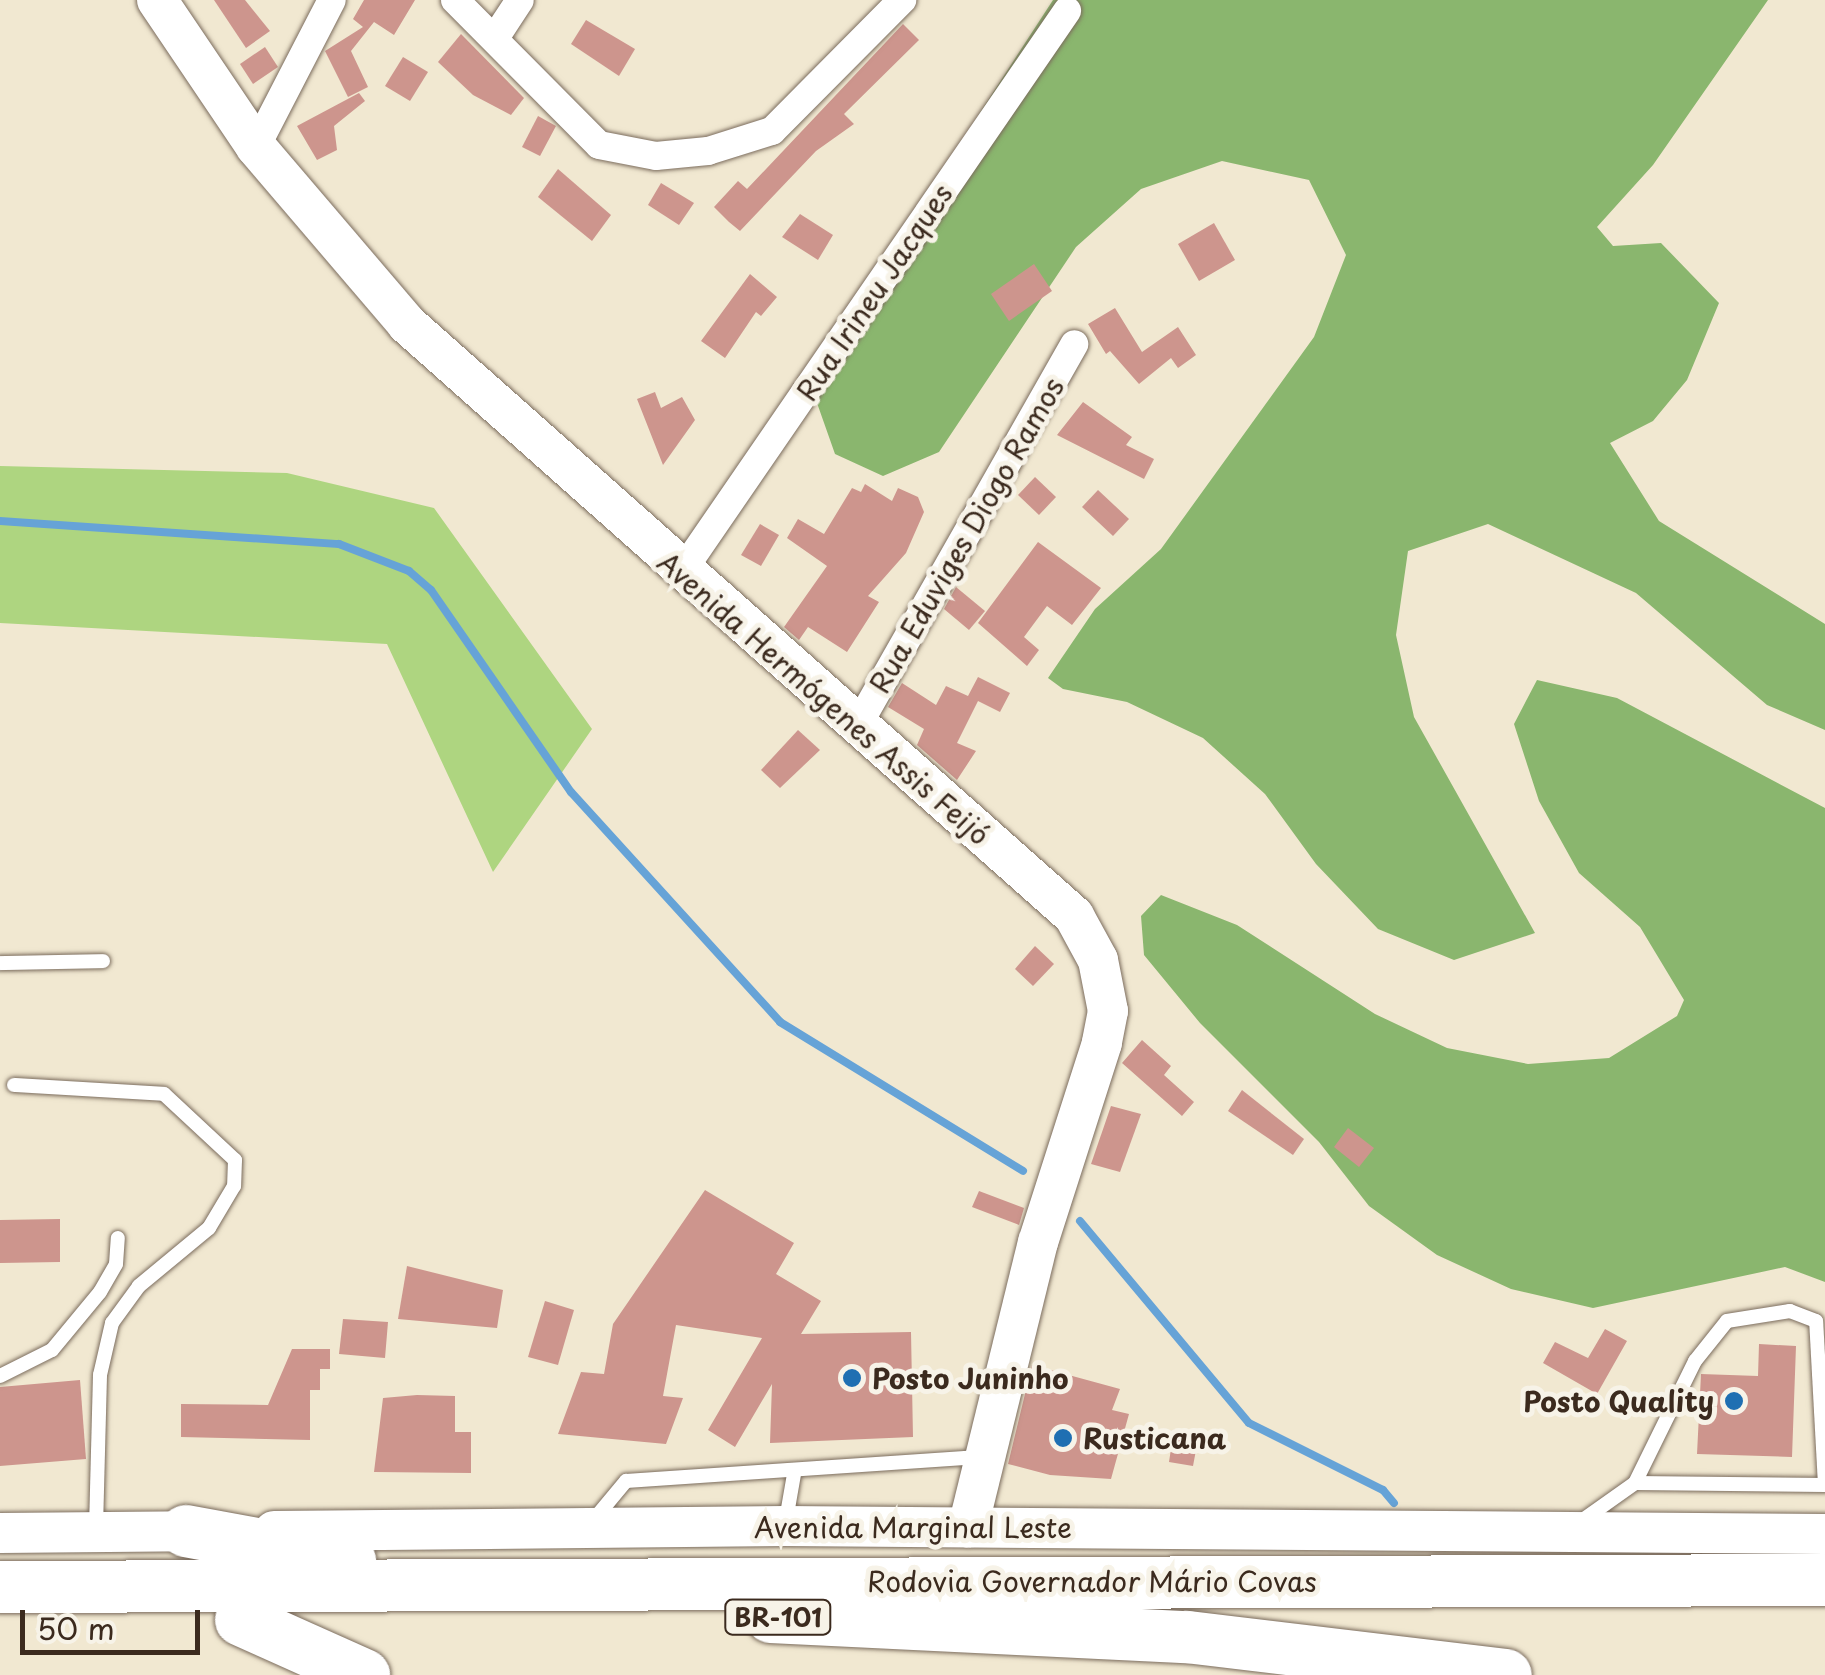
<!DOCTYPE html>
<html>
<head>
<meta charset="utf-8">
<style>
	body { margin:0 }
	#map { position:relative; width:1825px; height:1675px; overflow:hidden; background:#f1e8d1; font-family:"Playpen Sans",sans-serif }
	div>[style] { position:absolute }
	.green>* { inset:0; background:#aed580 }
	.forest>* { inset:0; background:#8ab66e }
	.stream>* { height:8px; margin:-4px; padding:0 4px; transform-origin:4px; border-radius:4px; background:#66a3d7 }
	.building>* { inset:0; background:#cd958d }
	.roads { filter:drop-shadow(0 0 2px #7b6c5d) drop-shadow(0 0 2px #7b6c5d) }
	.service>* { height:14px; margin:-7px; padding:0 7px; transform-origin:7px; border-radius:7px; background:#fff }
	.minor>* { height:28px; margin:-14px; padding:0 14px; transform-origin:14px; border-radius:14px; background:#fff }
	.secondary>* { height:40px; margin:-20px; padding:0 20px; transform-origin:20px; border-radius:20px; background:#fff }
	.motorway>* { height:52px; margin:-26px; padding:0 26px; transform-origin:26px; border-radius:26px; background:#fff }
	.dots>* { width:28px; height:28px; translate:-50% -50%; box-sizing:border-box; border:5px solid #f7f3e8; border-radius:50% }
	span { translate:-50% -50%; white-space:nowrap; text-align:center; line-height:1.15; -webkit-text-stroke:10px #f7f3e8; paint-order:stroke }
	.shield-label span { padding:2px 8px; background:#f7f3e8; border:2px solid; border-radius:8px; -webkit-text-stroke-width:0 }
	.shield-label { font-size:25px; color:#3b2a1e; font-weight:700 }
	.street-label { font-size:28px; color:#3b2a1e }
	.poi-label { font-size:28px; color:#3b2a1e; font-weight:700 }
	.left { translate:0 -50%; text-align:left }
	.right { translate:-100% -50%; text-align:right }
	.scale { position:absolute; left:20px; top:1610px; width:180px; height:45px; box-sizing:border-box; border:5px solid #3b2a1e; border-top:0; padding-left:12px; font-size:30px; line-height:35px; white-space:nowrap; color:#3b2a1e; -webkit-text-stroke:8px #f7f3e8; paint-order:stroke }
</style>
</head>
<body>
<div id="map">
	<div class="green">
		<div style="clip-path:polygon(0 466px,287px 473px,434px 508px,592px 729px,493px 872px,387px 644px,0 623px)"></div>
	</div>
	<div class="forest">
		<div style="clip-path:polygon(1053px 0,1768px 0,1653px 165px,1597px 227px,1613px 246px,1661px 243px,1719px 303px,1687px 380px,1653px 421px,1610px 443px,1659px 521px,1825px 624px,1825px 730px,1767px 705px,1636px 593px,1488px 524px,1408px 551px,1396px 635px,1414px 717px,1535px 933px,1454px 960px,1378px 929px,1316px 864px,1265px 794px,1203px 738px,1127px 702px,1063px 689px,1048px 678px,1095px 609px,1161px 549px,1314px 337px,1346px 255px,1309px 180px,1222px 161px,1141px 189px,1076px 247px,939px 452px,883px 476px,835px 454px,811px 386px,848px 316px)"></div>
		<div style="clip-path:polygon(1537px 680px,1617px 698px,1825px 808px,1825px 1282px,1785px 1267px,1593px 1308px,1511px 1289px,1437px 1255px,1369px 1206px,1319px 1142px,1200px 1023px,1144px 955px,1141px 916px,1161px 895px,1237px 925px,1375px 1014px,1447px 1048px,1528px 1064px,1609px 1058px,1677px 1016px,1684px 1000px,1640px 927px,1579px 873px,1539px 801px,1514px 724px)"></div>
	</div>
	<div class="stream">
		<div style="left:0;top:521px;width:340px;rotate:3.9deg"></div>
		<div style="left:339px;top:544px;width:75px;rotate:21.1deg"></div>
		<div style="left:409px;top:571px;width:29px;rotate:41deg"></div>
		<div style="left:431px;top:590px;width:246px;rotate:55.3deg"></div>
		<div style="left:571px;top:792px;width:311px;rotate:47.7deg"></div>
		<div style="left:780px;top:1022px;width:285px;rotate:31.5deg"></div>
		<div style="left:1080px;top:1221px;width:263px;rotate:50.1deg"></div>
		<div style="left:1249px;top:1423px;width:150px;rotate:26.6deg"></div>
		<div style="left:1383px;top:1490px;width:17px;rotate:50deg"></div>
	</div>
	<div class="building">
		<div style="clip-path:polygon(214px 0,245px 0,270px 31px,246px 48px)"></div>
		<div style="clip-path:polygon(364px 0,415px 0,394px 35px,374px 22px,351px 51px,368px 87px,348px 97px,325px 51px,363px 27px,353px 19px)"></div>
		<div style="clip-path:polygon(586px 20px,635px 49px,619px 76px,571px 44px)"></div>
		<div style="clip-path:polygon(903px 24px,919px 40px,844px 114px,854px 124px,816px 151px,740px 231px,729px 222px,714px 207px,738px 181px,747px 189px)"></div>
		<div style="clip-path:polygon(461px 34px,524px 98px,511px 115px,473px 95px,438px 62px)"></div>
		<div style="clip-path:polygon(265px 47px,278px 67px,253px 84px,240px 64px)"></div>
		<div style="clip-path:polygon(403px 57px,428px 72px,410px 101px,385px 86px)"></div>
		<div style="clip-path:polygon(359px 93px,365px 101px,334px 126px,337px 150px,317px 160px,297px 126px)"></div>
		<div style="clip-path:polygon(538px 116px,556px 126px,540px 156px,522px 147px)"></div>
		<div style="clip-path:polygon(558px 169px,611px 215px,592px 241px,538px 197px)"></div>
		<div style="clip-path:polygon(661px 183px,694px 203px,679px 225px,648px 205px)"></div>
		<div style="clip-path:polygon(800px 214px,833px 235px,818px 260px,782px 237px)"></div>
		<div style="clip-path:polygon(1214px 223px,1235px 260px,1199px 281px,1178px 244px)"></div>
		<div style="clip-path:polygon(1034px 264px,1052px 291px,1009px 321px,991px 294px)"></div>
		<div style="clip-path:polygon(750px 274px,777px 297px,761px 316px,756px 312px,725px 358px,701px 341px)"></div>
		<div style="clip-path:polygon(1115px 308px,1142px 352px,1178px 327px,1196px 355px,1178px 368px,1171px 358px,1139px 384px,1110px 351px,1106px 354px,1088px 324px)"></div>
		<div style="clip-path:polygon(655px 392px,661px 408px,682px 397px,695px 420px,663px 465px,637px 399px)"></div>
		<div style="clip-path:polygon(1083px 402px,1132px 437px,1126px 445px,1154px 459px,1144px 479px,1057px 435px)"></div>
		<div style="clip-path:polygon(1035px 477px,1056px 497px,1039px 515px,1018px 495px)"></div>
		<div style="clip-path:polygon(865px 484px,892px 501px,898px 488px,918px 497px,924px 512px,906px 553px,868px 596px,879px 602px,847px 652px,808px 627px,799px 640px,784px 627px,827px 566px,787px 538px,798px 519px,824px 534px,852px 488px,861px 492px)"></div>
		<div style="clip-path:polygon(1098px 490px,1129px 519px,1113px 536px,1082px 507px)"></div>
		<div style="clip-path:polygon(760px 524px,779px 535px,761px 566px,741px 555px)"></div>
		<div style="clip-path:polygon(1038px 542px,1101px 588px,1072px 625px,1047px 606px,1024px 637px,1039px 650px,1027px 666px,978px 623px)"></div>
		<div style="clip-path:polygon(956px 587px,985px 611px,969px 630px,944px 609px)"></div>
		<div style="clip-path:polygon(978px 677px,1010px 693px,1000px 712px,978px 701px,957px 743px,976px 751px,957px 780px,917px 745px,924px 729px,888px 707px,902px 683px,936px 705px,946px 686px,968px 696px)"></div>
		<div style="clip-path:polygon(798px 730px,820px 750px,780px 788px,761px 770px)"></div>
		<div style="clip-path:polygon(1035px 946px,1054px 964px,1033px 986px,1015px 969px)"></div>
		<div style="clip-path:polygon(1142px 1040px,1171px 1066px,1164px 1075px,1194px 1102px,1182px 1116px,1122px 1063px)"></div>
		<div style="clip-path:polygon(1242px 1090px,1304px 1139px,1293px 1155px,1228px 1111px)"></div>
		<div style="clip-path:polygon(1111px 1106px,1141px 1114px,1120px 1172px,1091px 1164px)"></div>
		<div style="clip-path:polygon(1348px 1128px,1374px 1148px,1359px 1167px,1334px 1147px)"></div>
		<div style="clip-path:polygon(705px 1190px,794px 1243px,776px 1274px,821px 1301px,801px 1334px,911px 1332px,913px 1437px,770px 1443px,772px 1384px,735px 1447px,708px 1430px,762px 1338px,676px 1325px,663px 1396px,683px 1398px,666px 1444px,558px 1434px,581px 1372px,604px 1374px,613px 1324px)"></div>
		<div style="clip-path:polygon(979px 1191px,1024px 1208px,1019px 1225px,972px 1207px)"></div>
		<div style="clip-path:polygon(60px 1219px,60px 1262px,0 1263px,0 1220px)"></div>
		<div style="clip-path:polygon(407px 1266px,503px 1290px,497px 1328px,398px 1319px)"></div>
		<div style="clip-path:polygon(545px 1301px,574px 1310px,558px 1365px,528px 1357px)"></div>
		<div style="clip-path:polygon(343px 1319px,388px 1322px,385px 1358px,339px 1354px)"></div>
		<div style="clip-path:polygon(1605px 1329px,1627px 1341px,1597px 1394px,1543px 1363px,1555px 1342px,1588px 1358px)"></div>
		<div style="clip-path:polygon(1759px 1344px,1796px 1346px,1792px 1457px,1697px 1454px,1701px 1374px,1758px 1376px)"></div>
		<div style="clip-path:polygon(292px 1349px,330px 1349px,330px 1369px,320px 1369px,320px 1390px,310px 1390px,310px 1440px,181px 1437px,181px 1404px,268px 1405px)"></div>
		<div style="clip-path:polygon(1032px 1365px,1120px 1389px,1112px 1410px,1129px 1414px,1111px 1479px,1050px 1475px,1008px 1464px)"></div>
		<div style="clip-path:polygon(80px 1380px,86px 1459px,0 1466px,0 1387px)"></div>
		<div style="clip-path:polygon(417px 1395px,455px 1396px,455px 1432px,471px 1432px,471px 1473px,374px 1472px,383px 1398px)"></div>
		<div style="clip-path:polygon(1174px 1429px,1199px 1434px,1193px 1466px,1169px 1462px)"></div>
	</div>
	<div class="roads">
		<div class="service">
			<div style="left:0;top:963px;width:103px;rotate:-1.1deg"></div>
			<div style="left:14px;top:1085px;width:150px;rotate:3.4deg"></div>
			<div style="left:164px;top:1094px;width:97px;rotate:42.9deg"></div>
			<div style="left:235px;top:1160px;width:26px;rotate:92deg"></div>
			<div style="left:234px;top:1186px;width:49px;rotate:120.8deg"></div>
			<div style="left:209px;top:1228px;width:91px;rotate:140.4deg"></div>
			<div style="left:139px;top:1286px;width:46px;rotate:126.1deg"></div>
			<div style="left:112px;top:1323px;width:53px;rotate:103deg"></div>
			<div style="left:100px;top:1375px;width:156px;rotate:91.5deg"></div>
			<div style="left:0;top:1376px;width:58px;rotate:-26.6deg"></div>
			<div style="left:52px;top:1350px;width:75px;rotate:-50.4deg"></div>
			<div style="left:100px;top:1292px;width:32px;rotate:-60deg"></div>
			<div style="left:116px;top:1264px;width:26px;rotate:-86deg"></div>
			<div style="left:786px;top:1520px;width:47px;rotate:-80.1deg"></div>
			<div style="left:1580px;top:1522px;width:67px;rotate:-35.3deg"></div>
			<div style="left:1635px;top:1483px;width:190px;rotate:0.6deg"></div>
			<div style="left:1825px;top:1485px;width:164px;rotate:-93.1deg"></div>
			<div style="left:1816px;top:1321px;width:28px;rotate:-159deg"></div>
			<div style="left:1790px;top:1311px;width:64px;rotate:171deg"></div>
			<div style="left:1727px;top:1321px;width:51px;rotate:128.7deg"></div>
			<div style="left:1695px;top:1361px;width:136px;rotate:116.2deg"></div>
			<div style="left:591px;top:1523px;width:55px;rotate:-50.2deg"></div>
			<div style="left:626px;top:1481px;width:354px;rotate:-3.9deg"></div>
		</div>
		<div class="minor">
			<div style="left:455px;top:0;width:204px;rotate:45.2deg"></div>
			<div style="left:599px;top:145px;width:58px;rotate:10.9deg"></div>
			<div style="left:656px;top:156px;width:52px;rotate:-5.5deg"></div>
			<div style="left:708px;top:151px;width:67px;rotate:-17.4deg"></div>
			<div style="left:772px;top:131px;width:185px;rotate:-45.2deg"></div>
			<div style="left:495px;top:38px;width:45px;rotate:-56.7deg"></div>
			<div style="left:256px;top:147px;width:165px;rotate:-62.7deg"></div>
			<div style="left:681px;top:573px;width:682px;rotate:-55.52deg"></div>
			<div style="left:858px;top:725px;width:438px;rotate:-60.4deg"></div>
		</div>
		<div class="secondary">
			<div style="left:157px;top:0;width:177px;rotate:56deg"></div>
			<div style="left:256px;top:147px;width:233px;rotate:49.5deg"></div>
			<div style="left:407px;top:324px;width:892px;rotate:41.59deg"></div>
			<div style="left:1074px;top:916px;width:50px;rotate:61.4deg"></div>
			<div style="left:1098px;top:960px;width:52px;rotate:78.9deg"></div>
			<div style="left:1108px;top:1011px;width:33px;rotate:101deg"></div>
			<div style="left:1102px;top:1043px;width:209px;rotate:107.8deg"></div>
			<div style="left:1038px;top:1242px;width:294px;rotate:103.8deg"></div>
			<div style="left:274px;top:1531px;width:511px;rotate:-0.56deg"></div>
			<div style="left:785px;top:1526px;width:1040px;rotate:0.44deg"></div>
			<div style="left:0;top:1533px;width:216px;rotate:-0.5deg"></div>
		</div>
		<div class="motorway">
			<div style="left:186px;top:1531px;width:167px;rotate:10.4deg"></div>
			<div style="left:0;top:1587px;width:1825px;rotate:-0.22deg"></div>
			<div style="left:771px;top:1617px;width:416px;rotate:2.8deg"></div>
			<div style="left:1187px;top:1637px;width:321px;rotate:6.8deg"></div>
			<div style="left:241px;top:1620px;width:135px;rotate:24.1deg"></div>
		</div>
	</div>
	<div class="dots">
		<div style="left:852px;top:1378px;background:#1f6fb2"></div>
		<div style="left:1734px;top:1401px;background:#1f6fb2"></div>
		<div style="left:1063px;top:1438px;background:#1f6fb2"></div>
	</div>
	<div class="shield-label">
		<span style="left:778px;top:1617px">BR-101</span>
	</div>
	<div class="street-label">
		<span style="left:874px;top:292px;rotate:-56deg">Rua Irineu Jacques</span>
		<span style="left:966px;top:535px;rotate:-60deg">Rua Eduviges Diogo Ramos</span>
		<span style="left:824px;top:698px;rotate:41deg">Avenida Hermógenes Assis Feijó</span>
		<span style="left:913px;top:1527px">Avenida Marginal Leste</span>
		<span style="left:1092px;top:1581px">Rodovia Governador Mário Covas</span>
	</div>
	<div class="poi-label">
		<span class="left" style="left:872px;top:1378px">Posto Juninho</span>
		<span class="right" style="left:1714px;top:1401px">Posto Quality</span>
		<span class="left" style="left:1083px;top:1438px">Rusticana</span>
	</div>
	<div class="scale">50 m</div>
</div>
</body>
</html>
